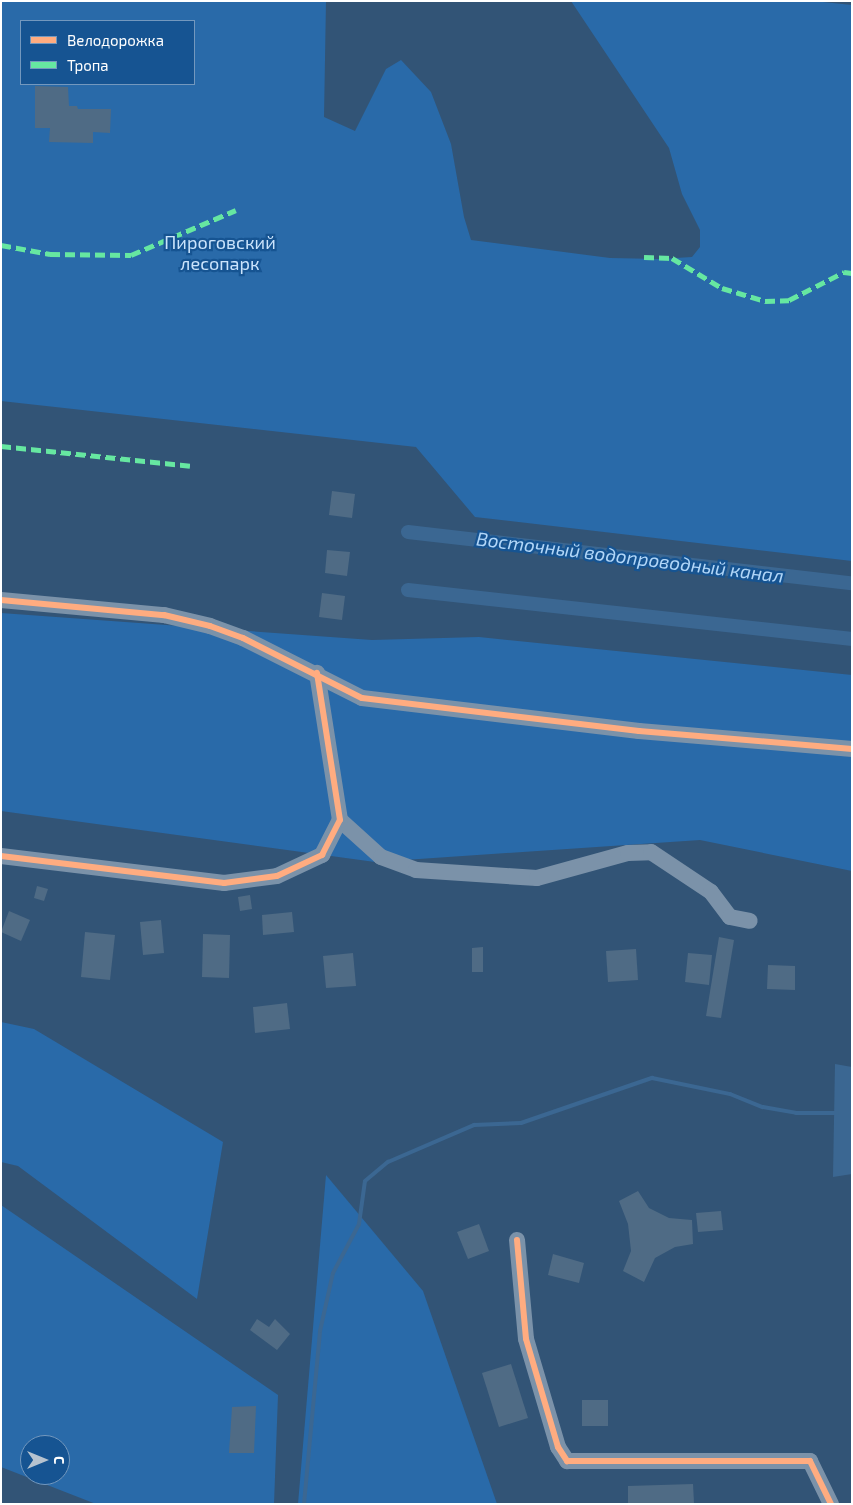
<!DOCTYPE html>
<html>
<head>
<meta charset="utf-8">
<style>
	body { margin:0 }
	#map { position:relative; width:853px; height:1505px; overflow:hidden; background:#325476; font-family:"Exo 2",sans-serif }
	div>[style] { position:absolute }
	.green>* { inset:0; background:#296aa9 }
	.water>* { inset:0; background:#3b6792 }
	.stream>* { height:4px; margin:-2px; padding:0 2px; transform-origin:2px; border-radius:2px; background:#3b6792 }
	.canal>* { height:14px; margin:-7px; padding:0 7px; transform-origin:7px; border-radius:7px; background:#3b6792 }
	.building>* { inset:0; background:#4f6b85 }
	.minor>* { height:16px; margin:-8px; padding:0 8px; transform-origin:8px; border-radius:8px; background:#7b92a9 }
	.quiet>* { height:5px; margin-top:-2.5px; transform-origin:0; background:repeating-linear-gradient(90deg,#66e7a1 0 10px,transparent 0 15px) }
	.cycleway>* { height:6px; margin:-3px; padding:0 3px; transform-origin:3px; border-radius:3px; background:#ffac80 }
	span { translate:-50% -50%; white-space:nowrap; text-align:center; line-height:1.15; -webkit-text-stroke:4.5px #165492; paint-order:stroke }
	.park-label { font-size:18px; color:#cbe4fc }
	.water-label { font-size:19px; color:#b1d6f8; font-style:italic }
	.frame { position:absolute; inset:0; border:2px solid #fff; pointer-events:none }
	.legend { position:absolute; left:20px; top:20px; width:175px; height:65px; box-sizing:border-box; background:#165492; border:1px solid #7398be; margin:0; padding:6px 9px; list-style:none; font-size:15px; color:#fff }
	.legend li { display:flex; align-items:center; gap:10px; height:25px }
	.legend b { width:25px; border:1px solid #7398be }
	.north { position:absolute; left:20px; top:1435px; width:50px; height:50px; box-sizing:border-box; background:#165492; border:1px solid #7398be; border-radius:50%; rotate:90deg; font-size:14px; font-weight:700; line-height:20px; text-align:center; color:#fff }
	.north::after { content:''; display:block; margin:auto; width:18px; height:22px; background:#b7c3cf; clip-path:polygon(50% 0,100% 100%,50% 72%,0 100%) }
</style>
</head>
<body>
<div id="map">
	<div class="green">
		<div style="clip-path:polygon(evenodd,1px 1px,326px 1px,324px 117px,355px 131px,386px 69px,401px 60px,431px 92px,451px 144px,464px 217px,471px 240px,610px 258px,659px 259px,692px 257px,700px 247px,700px 230px,682px 194px,669px 148px,571px 1px,813px 1px,852px 5px,852px 561px,475px 517px,416px 447px,1px 401px,1px 1px,21px 21px,194px 21px,194px 84px,21px 84px,21px 21px)"></div>
		<div style="clip-path:polygon(1px 613px,372px 640px,479px 637px,852px 675px,852px 871px,700px 840px,375px 862px,1px 811px)"></div>
		<div style="clip-path:polygon(1px 1022px,34px 1029px,223px 1142px,197px 1299px,18px 1166px,1px 1162px)"></div>
		<div style="clip-path:polygon(326px 1175px,423px 1291px,497px 1504px,298px 1504px)"></div>
		<div style="clip-path:polygon(evenodd,1px 1205px,278px 1395px,274px 1504px,96px 1504px,1px 1467px,1px 1205px,30px 1445px,60px 1445px,60px 1475px,30px 1475px,30px 1445px)"></div>
	</div>
	<div class="water">
		<div style="clip-path:polygon(835px 1064px,852px 1067px,852px 1174px,833px 1177px)"></div>
	</div>
	<div class="stream">
		<div style="left:304px;top:1504px;width:174px;rotate:-84.7deg"></div>
		<div style="left:320px;top:1331px;width:59px;rotate:-77.4deg"></div>
		<div style="left:333px;top:1273px;width:55px;rotate:-62deg"></div>
		<div style="left:359px;top:1224px;width:43px;rotate:-82.1deg"></div>
		<div style="left:365px;top:1181px;width:30px;rotate:-40deg"></div>
		<div style="left:388px;top:1162px;width:94px;rotate:-23.3deg"></div>
		<div style="left:474px;top:1125px;width:47px;rotate:-2.4deg"></div>
		<div style="left:521px;top:1123px;width:139px;rotate:-19deg"></div>
		<div style="left:652px;top:1078px;width:80px;rotate:11.6deg"></div>
		<div style="left:730px;top:1094px;width:35px;rotate:22deg"></div>
		<div style="left:763px;top:1107px;width:34px;rotate:10deg"></div>
		<div style="left:796px;top:1113px;width:41px"></div>
	</div>
	<div class="canal">
		<div style="left:408px;top:532px;width:447px;rotate:6.6deg"></div>
		<div style="left:408px;top:590px;width:447px;rotate:6.3deg"></div>
	</div>
	<div class="building">
		<div style="clip-path:polygon(35px 86px,68px 87px,69px 106px,77px 106px,78px 109px,111px 109px,110px 133px,93px 132px,93px 143px,49px 142px,50px 128px,35px 128px)"></div>
		<div style="clip-path:polygon(332px 491px,355px 494px,352px 518px,329px 515px)"></div>
		<div style="clip-path:polygon(327px 550px,350px 552px,347px 576px,325px 573px)"></div>
		<div style="clip-path:polygon(322px 593px,345px 596px,342px 620px,319px 617px)"></div>
		<div style="clip-path:polygon(37px 886px,48px 889px,44px 901px,34px 898px)"></div>
		<div style="clip-path:polygon(250px 895px,252px 909px,240px 911px,238px 897px)"></div>
		<div style="clip-path:polygon(9px 911px,30px 920px,21px 941px,1px 932px)"></div>
		<div style="clip-path:polygon(292px 912px,294px 932px,263px 935px,262px 915px)"></div>
		<div style="clip-path:polygon(161px 920px,164px 953px,143px 955px,140px 922px)"></div>
		<div style="clip-path:polygon(85px 932px,115px 935px,110px 980px,81px 977px)"></div>
		<div style="clip-path:polygon(203px 934px,230px 935px,229px 978px,202px 977px)"></div>
		<div style="clip-path:polygon(719px 937px,734px 940px,721px 1018px,706px 1016px)"></div>
		<div style="clip-path:polygon(483px 947px,483px 972px,472px 972px,472px 948px)"></div>
		<div style="clip-path:polygon(636px 949px,638px 980px,608px 982px,606px 951px)"></div>
		<div style="clip-path:polygon(353px 953px,356px 986px,326px 988px,323px 956px)"></div>
		<div style="clip-path:polygon(688px 953px,712px 955px,709px 985px,685px 982px)"></div>
		<div style="clip-path:polygon(768px 965px,795px 966px,795px 990px,767px 989px)"></div>
		<div style="clip-path:polygon(287px 1003px,290px 1029px,255px 1033px,253px 1007px)"></div>
		<div style="clip-path:polygon(638px 1191px,649px 1208px,669px 1218px,692px 1220px,693px 1244px,675px 1247px,655px 1258px,644px 1282px,623px 1271px,631px 1251px,628px 1224px,619px 1201px)"></div>
		<div style="clip-path:polygon(721px 1211px,723px 1230px,698px 1232px,696px 1213px)"></div>
		<div style="clip-path:polygon(479px 1224px,489px 1251px,468px 1259px,457px 1232px)"></div>
		<div style="clip-path:polygon(553px 1254px,584px 1263px,579px 1283px,548px 1275px)"></div>
		<div style="clip-path:polygon(257px 1319px,269px 1327px,275px 1319px,290px 1334px,277px 1350px,250px 1330px)"></div>
		<div style="clip-path:polygon(511px 1364px,528px 1418px,499px 1427px,482px 1373px)"></div>
		<div style="clip-path:polygon(582px 1400px,608px 1400px,608px 1426px,582px 1426px)"></div>
		<div style="clip-path:polygon(256px 1406px,254px 1453px,229px 1453px,232px 1407px)"></div>
		<div style="clip-path:polygon(693px 1484px,694px 1503px,628px 1504px,628px 1486px)"></div>
	</div>
	<div class="minor">
		<div style="left:1px;top:600px;width:164px;rotate:5.3deg"></div>
		<div style="left:164px;top:615px;width:47px;rotate:13.4deg"></div>
		<div style="left:210px;top:626px;width:35px;rotate:20deg"></div>
		<div style="left:243px;top:638px;width:133px;rotate:26.8deg"></div>
		<div style="left:362px;top:698px;width:279px;rotate:6.8deg"></div>
		<div style="left:639px;top:731px;width:214px;rotate:4.8deg"></div>
		<div style="left:340px;top:820px;width:55px;rotate:42.1deg"></div>
		<div style="left:381px;top:857px;width:37px;rotate:20deg"></div>
		<div style="left:416px;top:870px;width:121px;rotate:3.8deg"></div>
		<div style="left:537px;top:878px;width:94px;rotate:-15.4deg"></div>
		<div style="left:628px;top:853px;width:23px;rotate:-2deg"></div>
		<div style="left:651px;top:852px;width:72px;rotate:33.7deg"></div>
		<div style="left:711px;top:892px;width:31px;rotate:53deg"></div>
		<div style="left:730px;top:917px;width:20px;rotate:11deg"></div>
		<div style="left:1px;top:856px;width:225px;rotate:6.9deg"></div>
		<div style="left:224px;top:883px;width:53px;rotate:-7.5deg"></div>
		<div style="left:277px;top:876px;width:50px;rotate:-25deg"></div>
		<div style="left:322px;top:855px;width:39px;rotate:-63deg"></div>
		<div style="left:340px;top:820px;width:149px;rotate:-98.9deg"></div>
		<div style="left:517px;top:1240px;width:99px;rotate:84.8deg"></div>
		<div style="left:526px;top:1339px;width:113px;rotate:73.5deg"></div>
		<div style="left:558px;top:1447px;width:17px;rotate:57deg"></div>
		<div style="left:567px;top:1461px;width:243px"></div>
		<div style="left:810px;top:1461px;width:48px;rotate:64deg"></div>
	</div>
	<div class="quiet">
		<div style="left:1px;top:245px;width:50px;rotate:10.4deg"></div>
		<div style="left:50px;top:254px;width:81px;rotate:0.7deg"></div>
		<div style="left:131px;top:255px;width:114px;rotate:-23.2deg"></div>
		<div style="left:644px;top:257px;width:28px;rotate:2deg"></div>
		<div style="left:672px;top:258px;width:58px;rotate:31deg"></div>
		<div style="left:722px;top:288px;width:45px;rotate:16.8deg"></div>
		<div style="left:765px;top:301px;width:24px;rotate:-2deg"></div>
		<div style="left:789px;top:300px;width:62px;rotate:-27deg"></div>
		<div style="left:844px;top:272px;width:8px;rotate:7deg"></div>
		<div style="left:1px;top:446px;width:190px;rotate:6deg"></div>
	</div>
	<div class="cycleway">
		<div style="left:1px;top:600px;width:164px;rotate:5.3deg"></div>
		<div style="left:164px;top:615px;width:47px;rotate:13.4deg"></div>
		<div style="left:210px;top:626px;width:35px;rotate:20deg"></div>
		<div style="left:243px;top:638px;width:133px;rotate:26.8deg"></div>
		<div style="left:362px;top:698px;width:279px;rotate:6.8deg"></div>
		<div style="left:639px;top:731px;width:214px;rotate:4.8deg"></div>
		<div style="left:1px;top:856px;width:225px;rotate:6.9deg"></div>
		<div style="left:224px;top:883px;width:53px;rotate:-7.5deg"></div>
		<div style="left:277px;top:876px;width:50px;rotate:-25deg"></div>
		<div style="left:322px;top:855px;width:39px;rotate:-63deg"></div>
		<div style="left:340px;top:820px;width:149px;rotate:-98.9deg"></div>
		<div style="left:517px;top:1240px;width:99px;rotate:84.8deg"></div>
		<div style="left:526px;top:1339px;width:113px;rotate:73.5deg"></div>
		<div style="left:558px;top:1447px;width:17px;rotate:57deg"></div>
		<div style="left:567px;top:1461px;width:243px"></div>
		<div style="left:810px;top:1461px;width:48px;rotate:64deg"></div>
	</div>
	<div class="park-label">
		<span style="left:220px;top:253px">Пироговский<br>лесопарк</span>
	</div>
	<div class="water-label">
		<span style="left:630px;top:557px;rotate:7deg">Восточный водопроводный канал</span>
	</div>
	<div class="frame"></div>
	<ul class="legend">
	<li><b style="height:6px;background:#ffac80"></b>Велодорожка</li>
	<li><b style="height:6px;background:#66e7a1"></b>Тропа</li>
	</ul>
	<div class="north">С</div>
</div>
</body>
</html>
